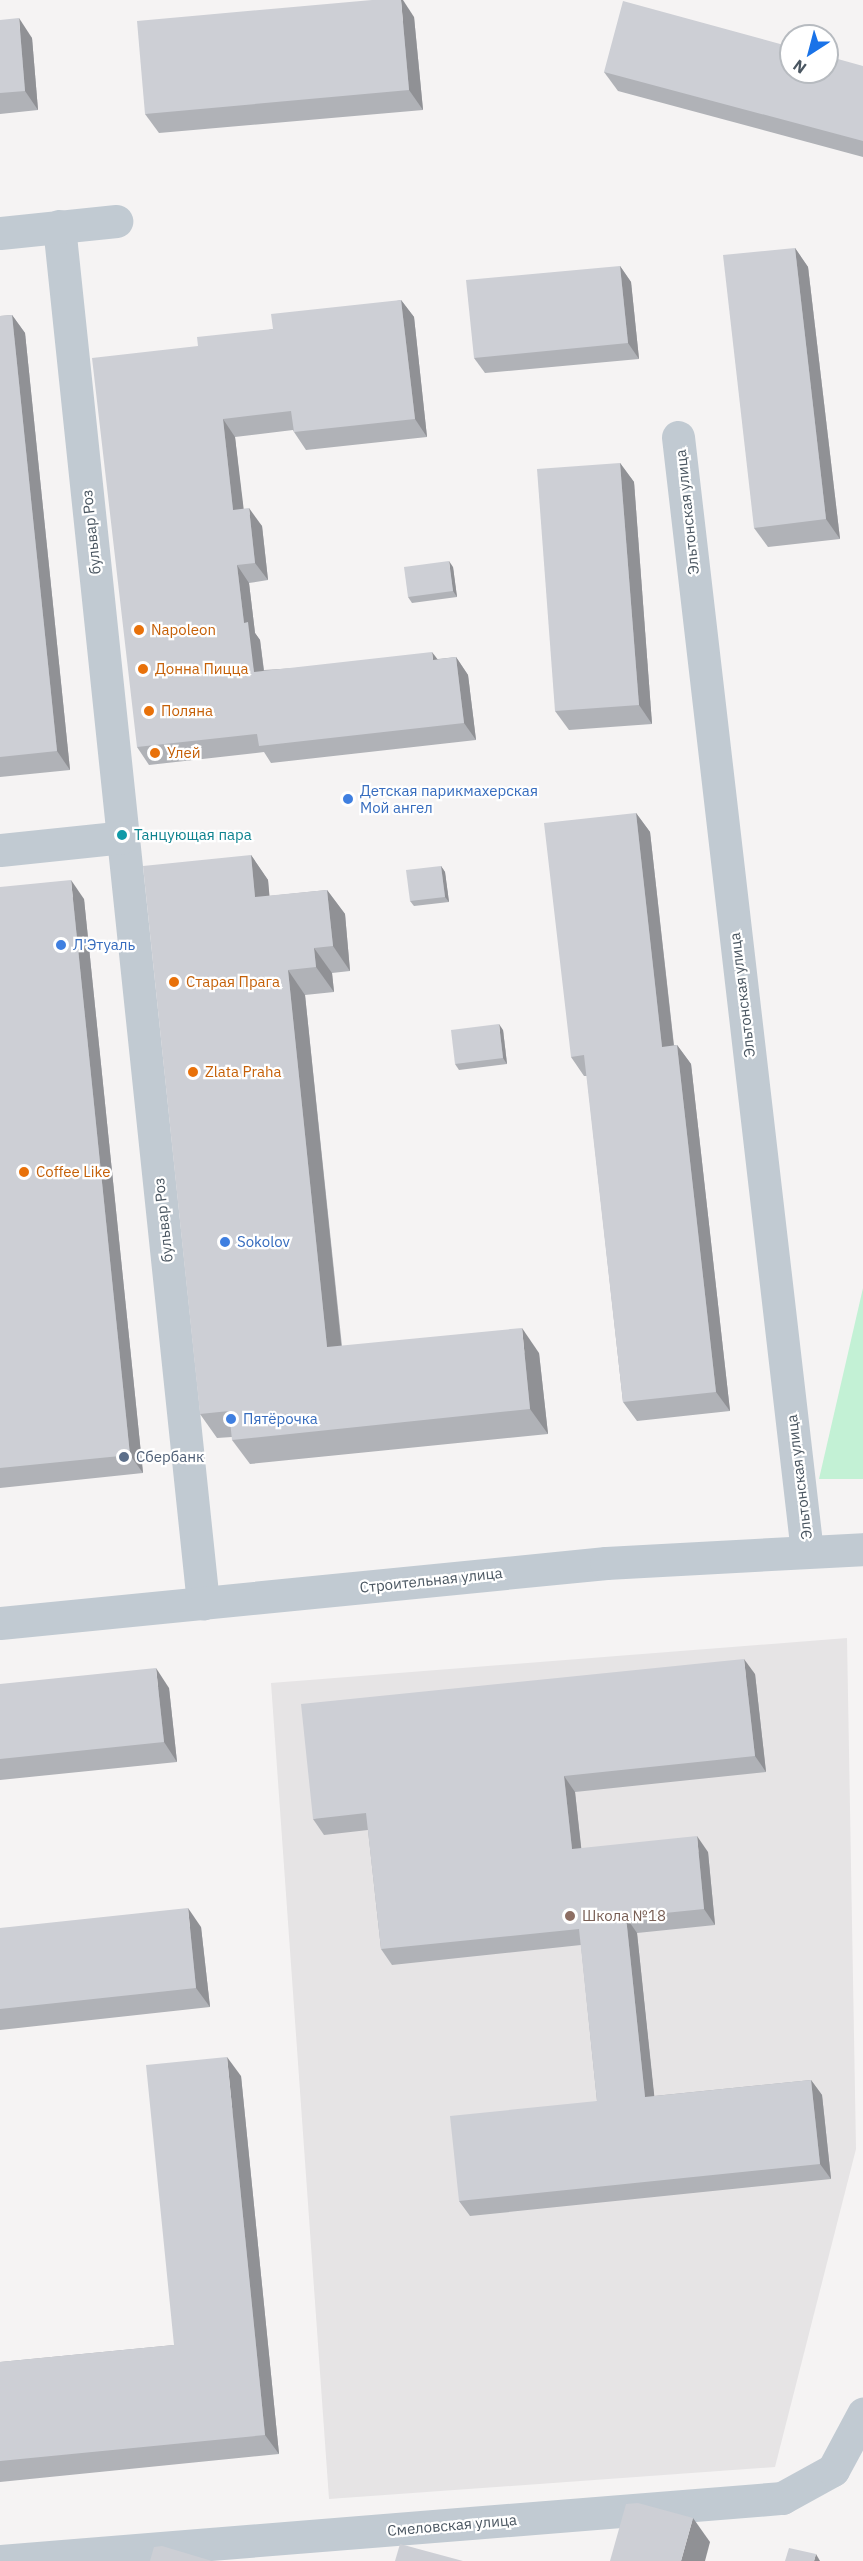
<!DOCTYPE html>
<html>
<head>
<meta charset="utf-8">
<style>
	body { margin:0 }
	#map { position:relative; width:863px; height:2561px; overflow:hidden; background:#f5f3f3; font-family:"IBM Plex Sans",sans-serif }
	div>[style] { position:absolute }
	.education>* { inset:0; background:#e6e4e5 }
	.green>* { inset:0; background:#c3f1d5 }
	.street>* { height:33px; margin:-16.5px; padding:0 16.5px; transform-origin:16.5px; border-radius:16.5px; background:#c1cad2 }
	.wall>* { inset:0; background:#b0b2b7 }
	.shaded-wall>* { inset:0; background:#909195 }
	.building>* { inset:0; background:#cdcfd5 }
	.dots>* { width:16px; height:16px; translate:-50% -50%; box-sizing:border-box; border:3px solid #fff; border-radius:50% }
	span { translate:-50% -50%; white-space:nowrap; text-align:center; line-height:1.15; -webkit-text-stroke:4.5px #fff; paint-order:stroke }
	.street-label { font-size:15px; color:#4a5661 }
	.food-label { font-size:15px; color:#c56008 }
	.left { translate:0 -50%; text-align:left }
	.shop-label { font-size:15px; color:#366cbe }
	.culture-label { font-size:15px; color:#0d838f }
	.service-label { font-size:15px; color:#4e5e75 }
	.education-label { font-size:15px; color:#785e54 }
	.north { position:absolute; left:779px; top:24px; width:60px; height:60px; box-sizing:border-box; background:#fff; border:2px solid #b7bbc0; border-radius:50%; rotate:216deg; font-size:16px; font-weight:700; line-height:24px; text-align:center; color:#4a5661 }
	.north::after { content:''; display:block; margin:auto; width:21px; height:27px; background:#1a73e8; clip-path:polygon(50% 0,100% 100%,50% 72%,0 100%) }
</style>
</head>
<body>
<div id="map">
	<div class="education">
		<div style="clip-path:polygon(847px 1638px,856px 2149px,775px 2467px,329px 2499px,271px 1683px)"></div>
	</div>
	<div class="green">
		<div style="clip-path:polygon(863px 1288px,863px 1479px,819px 1479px)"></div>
	</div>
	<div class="street">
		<div style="left:59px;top:226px;width:1385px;rotate:84.03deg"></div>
		<div style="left:0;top:233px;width:117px;rotate:-5.9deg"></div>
		<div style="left:678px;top:437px;width:1122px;rotate:83.4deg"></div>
		<div style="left:0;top:850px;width:124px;rotate:-6deg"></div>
		<div style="left:0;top:1623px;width:609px;rotate:-5.65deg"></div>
		<div style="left:606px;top:1563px;width:257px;rotate:-3.1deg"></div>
		<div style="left:0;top:2561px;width:785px;rotate:-4.61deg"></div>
		<div style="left:782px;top:2498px;width:58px;rotate:-28.8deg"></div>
		<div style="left:833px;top:2470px;width:64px;rotate:-61.8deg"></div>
	</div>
	<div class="wall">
		<div style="clip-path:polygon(414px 17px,423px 110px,159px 133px,145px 114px)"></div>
		<div style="clip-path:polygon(0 20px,32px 38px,38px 110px,0 114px)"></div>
		<div style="clip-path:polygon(863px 66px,863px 157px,618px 91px,604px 72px)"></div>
		<div style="clip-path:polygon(795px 248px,808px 267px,840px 539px,768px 547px,754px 528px)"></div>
		<div style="clip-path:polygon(620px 266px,631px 282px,639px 359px,485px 373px,474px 358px)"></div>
		<div style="clip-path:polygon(401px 300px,414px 317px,427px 437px,306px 450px,294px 432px,293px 430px,235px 437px,243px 509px,262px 526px,268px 580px,249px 583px,255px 633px,260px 640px,264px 670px,438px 659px,456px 657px,468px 675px,476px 740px,271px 763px,264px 752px,149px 765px,137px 747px,198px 346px)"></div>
		<div style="clip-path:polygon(12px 315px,25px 333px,70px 770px,0 777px,0 316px)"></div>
		<div style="clip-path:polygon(620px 463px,634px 482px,652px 724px,569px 730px,555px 711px)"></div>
		<div style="clip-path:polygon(453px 567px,457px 597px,412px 603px,408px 597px)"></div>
		<div style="clip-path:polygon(636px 813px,650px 832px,674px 1045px,677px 1045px,691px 1064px,730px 1411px,637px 1421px,623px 1402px,587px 1076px,584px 1076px,571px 1057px)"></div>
		<div style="clip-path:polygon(251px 855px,268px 880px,269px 896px,327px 890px,345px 914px,350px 971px,332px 973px,334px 992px,305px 995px,342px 1346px,539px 1353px,548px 1434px,250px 1464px,232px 1440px,232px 1437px,217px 1438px,200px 1414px)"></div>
		<div style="clip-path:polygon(441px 866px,445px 872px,449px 902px,414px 906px,410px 901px)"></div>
		<div style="clip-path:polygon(0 887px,84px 899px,143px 1473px,0 1488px)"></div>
		<div style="clip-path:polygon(503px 1030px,507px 1064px,459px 1070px,455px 1064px)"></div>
		<div style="clip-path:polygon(755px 1674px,766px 1772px,575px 1792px,581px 1848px,708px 1852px,715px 1925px,637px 1933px,654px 2096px,811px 2080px,822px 2095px,831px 2179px,470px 2216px,459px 2201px,597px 2101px,581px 1945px,392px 1965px,381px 1949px,368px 1830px,324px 1835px,313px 1819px)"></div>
		<div style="clip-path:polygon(0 1684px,169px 1688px,177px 1762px,0 1780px)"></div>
		<div style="clip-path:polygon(201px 1927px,210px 2007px,0 2030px,0 1928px)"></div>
		<div style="clip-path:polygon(241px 2076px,279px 2454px,0 2482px,0 2362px,174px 2345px)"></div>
	</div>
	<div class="shaded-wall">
		<div style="clip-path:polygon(401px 0,403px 0,414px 17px,423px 110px,409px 90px)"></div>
		<div style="clip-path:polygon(19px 18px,32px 38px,38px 110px,25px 91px)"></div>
		<div style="clip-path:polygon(795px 248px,808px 267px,840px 539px,826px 519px)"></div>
		<div style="clip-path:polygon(620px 266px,631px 282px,639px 359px,628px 343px)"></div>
		<div style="clip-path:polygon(401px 300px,414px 317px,427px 437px,415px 419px)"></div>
		<div style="clip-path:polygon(12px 315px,25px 333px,70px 770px,57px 751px)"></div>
		<div style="clip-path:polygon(223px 419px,235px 437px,246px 528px,233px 510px)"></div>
		<div style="clip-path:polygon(620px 463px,634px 482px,652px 724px,639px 705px)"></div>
		<div style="clip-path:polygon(249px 508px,262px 526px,268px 580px,255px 563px)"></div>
		<div style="clip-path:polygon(449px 561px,453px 567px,457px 597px,453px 591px)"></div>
		<div style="clip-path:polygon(237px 565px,249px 583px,255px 633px,260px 640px,266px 689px,254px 672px,244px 623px)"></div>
		<div style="clip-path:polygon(432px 652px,445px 669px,433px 660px)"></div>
		<div style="clip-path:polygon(456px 657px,468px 675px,476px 740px,464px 723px)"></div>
		<div style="clip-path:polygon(636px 813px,650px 832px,676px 1066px,662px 1047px)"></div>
		<div style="clip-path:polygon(251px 855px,268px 880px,272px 922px,255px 897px)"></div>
		<div style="clip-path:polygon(441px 866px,445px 872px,449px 902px,445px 897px)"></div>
		<div style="clip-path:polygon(71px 880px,84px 899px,143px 1473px,130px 1455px)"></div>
		<div style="clip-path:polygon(327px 890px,345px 914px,350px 971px,333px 946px)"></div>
		<div style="clip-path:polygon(314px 948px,332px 973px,334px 992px,316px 967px)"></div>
		<div style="clip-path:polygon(288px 970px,305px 995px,344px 1372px,327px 1347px)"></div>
		<div style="clip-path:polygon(499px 1024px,503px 1030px,507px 1064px,503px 1058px)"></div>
		<div style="clip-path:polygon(677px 1045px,691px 1064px,730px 1411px,716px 1392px)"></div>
		<div style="clip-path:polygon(522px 1328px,539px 1353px,548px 1434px,530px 1409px)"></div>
		<div style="clip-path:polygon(744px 1659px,755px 1674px,766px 1772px,755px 1756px)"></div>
		<div style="clip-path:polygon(156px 1668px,169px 1688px,177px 1762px,164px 1742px)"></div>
		<div style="clip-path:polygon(564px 1776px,575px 1792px,583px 1864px,572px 1849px)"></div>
		<div style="clip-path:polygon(697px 1836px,708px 1852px,715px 1925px,704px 1909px)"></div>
		<div style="clip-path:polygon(188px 1908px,201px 1927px,210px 2007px,196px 1988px)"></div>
		<div style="clip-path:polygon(626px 1917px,637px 1933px,656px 2112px,645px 2097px)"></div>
		<div style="clip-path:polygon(227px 2057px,241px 2076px,279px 2454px,265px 2435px)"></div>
		<div style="clip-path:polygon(811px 2080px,822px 2095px,831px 2179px,820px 2164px)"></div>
		<div style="clip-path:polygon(693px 2518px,710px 2542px,705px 2561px,681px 2561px)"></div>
		<div style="clip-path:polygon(816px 2554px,820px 2561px,814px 2561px)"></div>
	</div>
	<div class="building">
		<div style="clip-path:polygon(372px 0,401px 0,409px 90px,145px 114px,137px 21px)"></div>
		<div style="clip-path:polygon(623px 1px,791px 47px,791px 72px,827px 72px,827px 56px,863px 66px,863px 141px,604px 72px)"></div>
		<div style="clip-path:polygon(19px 18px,25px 91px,0 93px,0 20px)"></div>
		<div style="clip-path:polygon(795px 248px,826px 519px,754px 528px,723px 255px)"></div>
		<div style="clip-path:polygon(620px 266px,628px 343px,474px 358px,466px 280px)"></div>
		<div style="clip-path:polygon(401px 300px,415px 419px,294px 432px,291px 411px,223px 419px,233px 510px,249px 508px,255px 563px,237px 565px,244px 623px,248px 622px,254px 672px,432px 652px,433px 660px,456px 657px,464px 723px,259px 746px,257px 734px,137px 747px,92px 358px,198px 346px,197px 337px,273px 329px,271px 314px)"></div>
		<div style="clip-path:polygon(12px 315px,57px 751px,0 757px,0 316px)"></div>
		<div style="clip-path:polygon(620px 463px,639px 705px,555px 711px,537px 469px)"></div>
		<div style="clip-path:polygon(449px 561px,453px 591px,408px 597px,404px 567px)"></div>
		<div style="clip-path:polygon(636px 813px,662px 1047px,677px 1045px,716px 1392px,623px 1402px,584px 1055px,571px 1057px,544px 823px)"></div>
		<div style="clip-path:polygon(251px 855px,255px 897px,327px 890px,333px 946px,314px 948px,316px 967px,288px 970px,327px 1347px,522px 1328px,530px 1409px,232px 1440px,229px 1411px,200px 1414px,143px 866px)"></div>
		<div style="clip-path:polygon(441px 866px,445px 897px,410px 901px,406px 870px)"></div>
		<div style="clip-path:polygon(71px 880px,130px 1455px,0 1468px,0 887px)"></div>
		<div style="clip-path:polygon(499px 1024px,503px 1058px,455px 1064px,451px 1030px)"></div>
		<div style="clip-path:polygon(744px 1659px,755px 1756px,564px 1776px,572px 1849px,697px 1836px,704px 1909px,626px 1917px,645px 2097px,811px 2080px,820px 2164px,459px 2201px,450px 2116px,597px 2101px,579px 1929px,381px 1949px,366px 1813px,313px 1819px,301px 1704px)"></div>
		<div style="clip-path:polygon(156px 1668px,164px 1742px,0 1759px,0 1684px)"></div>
		<div style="clip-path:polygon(188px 1908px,196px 1988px,0 2009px,0 1928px)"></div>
		<div style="clip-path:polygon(227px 2057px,265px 2435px,0 2461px,0 2362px,174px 2345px,146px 2065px)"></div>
		<div style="clip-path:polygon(638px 2503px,693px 2518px,681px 2561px,610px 2561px,626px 2504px)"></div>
		<div style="clip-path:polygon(400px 2544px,463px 2561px,395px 2561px)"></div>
		<div style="clip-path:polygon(162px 2546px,212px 2561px,150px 2561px,154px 2547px)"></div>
		<div style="clip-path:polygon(789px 2548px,816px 2554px,814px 2561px,785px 2561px)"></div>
	</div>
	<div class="dots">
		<div style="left:139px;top:630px;background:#e8710a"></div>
		<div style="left:143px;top:669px;background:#e8710a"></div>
		<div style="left:149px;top:711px;background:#e8710a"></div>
		<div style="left:155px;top:753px;background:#e8710a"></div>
		<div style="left:348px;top:799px;background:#3f7fe0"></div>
		<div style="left:122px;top:835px;background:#0f9aa8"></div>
		<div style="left:61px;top:945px;background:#3f7fe0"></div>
		<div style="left:174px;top:982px;background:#e8710a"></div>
		<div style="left:193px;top:1072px;background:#e8710a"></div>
		<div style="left:24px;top:1172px;background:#e8710a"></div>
		<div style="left:225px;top:1242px;background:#3f7fe0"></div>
		<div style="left:231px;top:1419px;background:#3f7fe0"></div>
		<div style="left:124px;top:1457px;background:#5c6f8a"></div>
		<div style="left:570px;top:1916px;background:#8d6e63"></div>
	</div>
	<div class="street-label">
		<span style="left:687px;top:512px;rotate:-96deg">Эльтонская улица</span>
		<span style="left:91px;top:532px;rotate:-96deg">бульвар Роз</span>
		<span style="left:742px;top:995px;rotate:-97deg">Эльтонская улица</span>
		<span style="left:163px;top:1220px;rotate:-96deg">бульвар Роз</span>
		<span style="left:799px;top:1477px;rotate:-97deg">Эльтонская улица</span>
		<span style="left:431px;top:1580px;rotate:-6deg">Строительная улица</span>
		<span style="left:452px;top:2525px;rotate:-5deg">Смеловская улица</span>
	</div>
	<div class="food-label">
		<span class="left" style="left:151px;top:630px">Napoleon</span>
		<span class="left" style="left:155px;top:669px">Донна Пицца</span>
		<span class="left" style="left:161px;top:711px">Поляна</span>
		<span class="left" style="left:167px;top:753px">Улей</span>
		<span class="left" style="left:186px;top:982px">Старая Прага</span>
		<span class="left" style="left:205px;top:1072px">Zlata Praha</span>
		<span class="left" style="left:36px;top:1172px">Coffee Like</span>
	</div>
	<div class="shop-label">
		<span class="left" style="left:360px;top:799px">Детская парикмахерская<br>Мой ангел</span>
		<span class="left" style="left:73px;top:945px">Л'Этуаль</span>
		<span class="left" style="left:237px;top:1242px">Sokolov</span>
		<span class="left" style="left:243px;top:1419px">Пятёрочка</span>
	</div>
	<div class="culture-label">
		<span class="left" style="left:134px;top:835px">Танцующая пара</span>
	</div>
	<div class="service-label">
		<span class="left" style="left:136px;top:1457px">Сбербанк</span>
	</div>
	<div class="education-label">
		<span class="left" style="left:582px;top:1916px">Школа №18</span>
	</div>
	<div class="north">N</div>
</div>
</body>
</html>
